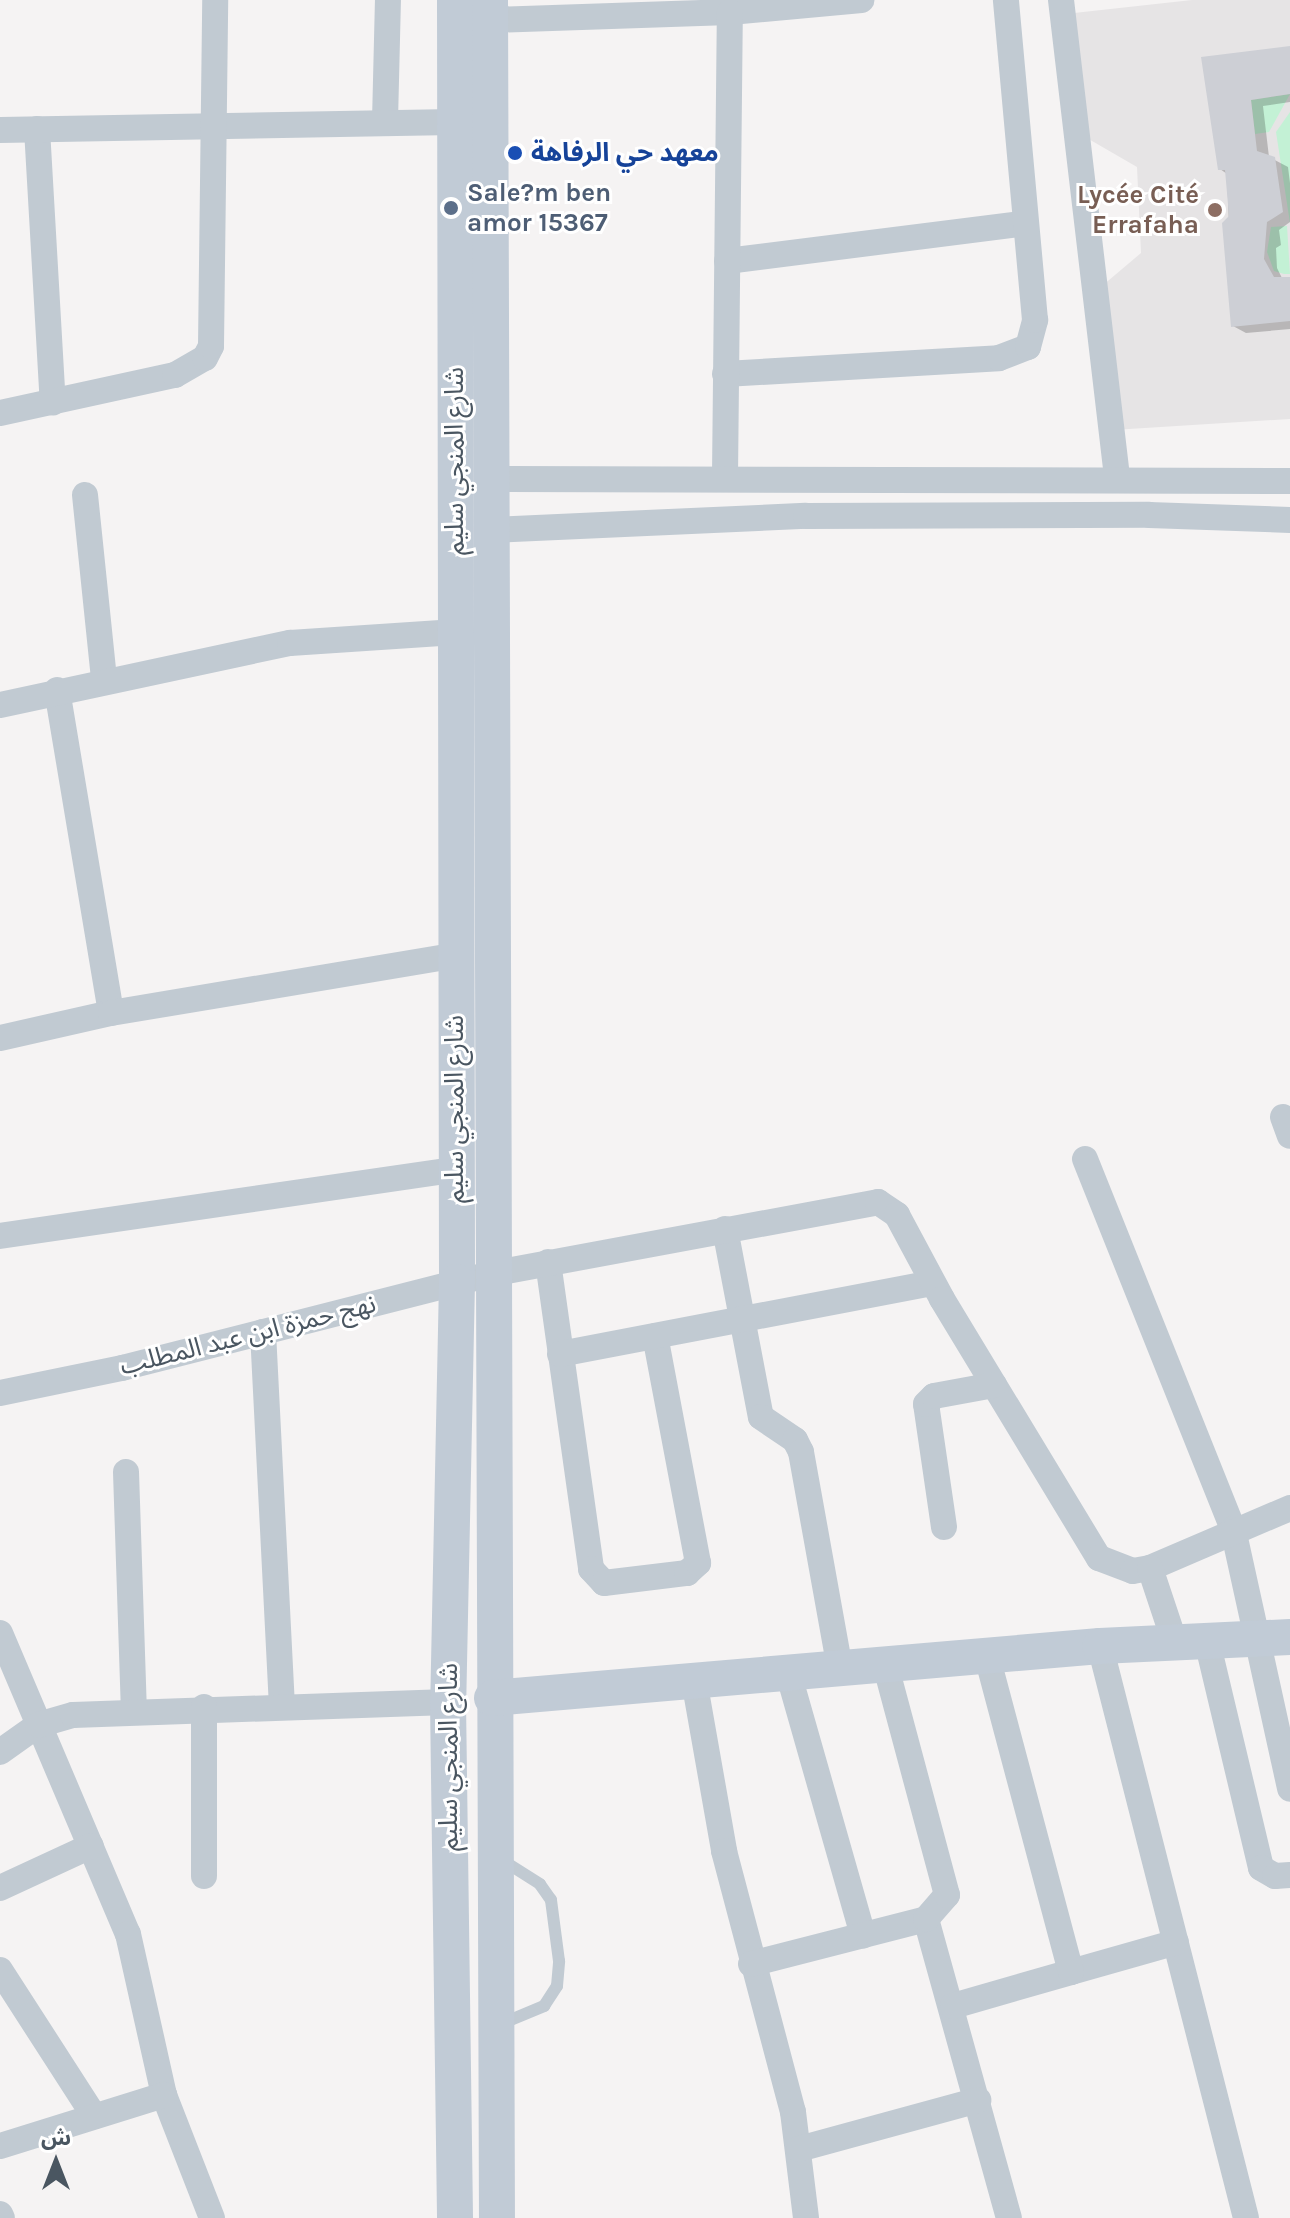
<!DOCTYPE html>
<html>
<head>
<meta charset="utf-8">
<style>
	body { margin:0 }
	#map { position:relative; width:1290px; height:2218px; overflow:hidden; background:#f5f3f3; font-family:Karla,"Noto Sans Arabic",sans-serif }
	div>[style] { position:absolute }
	.education>* { inset:0; background:#e6e4e5 }
	.green>* { inset:0; background:#c3f1d5 }
	.shadow>* { inset:0; background:#0003 }
	.building>* { inset:0; background:#cdcfd5 }
	.lane>* { height:12px; margin:-6px; padding:0 6px; transform-origin:6px; border-radius:6px; background:#c1cad2 }
	.street>* { height:26px; margin:-13px; padding:0 13px; transform-origin:13px; border-radius:13px; background:#c1cad2 }
	.secondary>* { height:36px; margin:-18px; padding:0 18px; transform-origin:18px; border-radius:18px; background:#c1cbd6 }
	.dots>* { width:22px; height:22px; translate:-50% -50%; box-sizing:border-box; border:4px solid #fff; border-radius:50% }
	span { translate:-50% -50%; white-space:nowrap; text-align:center; line-height:1.15; -webkit-text-stroke:6px #fff; paint-order:stroke }
	.transit-label { font-size:26px; color:#164399; font-weight:700 }
	.left { translate:0 -50%; text-align:left }
	.service-label { font-size:26px; color:#4e5e75; font-weight:700 }
	.education-label { font-size:26px; color:#785e54; font-weight:700 }
	.right { translate:-100% -50%; text-align:right }
	.street-label { font-size:26px; color:#4a5661 }
	.north { position:absolute; left:16px; top:2122px; width:80px; height:80px; -webkit-text-stroke:6px #fff; paint-order:stroke; rotate:0deg; font-size:22px; font-weight:700; line-height:32px; text-align:center; color:#4a5661 }
	.north::after { content:''; display:block; margin:auto; width:28px; height:36px; background:#4a5661; clip-path:polygon(50% 0,100% 100%,50% 72%,0 100%) }
</style>
</head>
<body>
<div id="map">
	<div class="education">
		<div style="clip-path:polygon(1192px 0,1290px 0,1290px 419px,1113px 430px,1102px 286px,1141px 253px,1137px 167px,1080px 134px,1065px 14px)"></div>
	</div>
	<div class="green">
		<div style="clip-path:polygon(1290px 94px,1269px 132px,1255px 134px,1251px 100px)"></div>
		<div style="clip-path:polygon(1290px 112px,1290px 223px,1276px 132px)"></div>
		<div style="clip-path:polygon(1287px 226px,1290px 274px,1284px 274px,1274px 271px,1267px 252px,1271px 227px)"></div>
	</div>
	<div class="shadow">
		<div style="clip-path:polygon(1290px 48px,1290px 102px,1263px 106px,1269px 157px,1288px 167px,1290px 183px,1290px 222px,1279px 230px,1281px 245px,1276px 248px,1277px 268px,1282px 278px,1290px 278px,1290px 329px,1246px 333px,1233px 326px,1227px 174px,1220px 169px,1203px 58px)"></div>
	</div>
	<div class="building">
		<div style="clip-path:polygon(1290px 46px,1290px 94px,1251px 100px,1257px 151px,1275px 157px,1283px 212px,1267px 222px,1264px 259px,1274px 277px,1290px 277px,1290px 321px,1231px 327px,1222px 223px,1229px 216px,1225px 170px,1218px 170px,1201px 57px)"></div>
	</div>
	<div class="lane">
		<div style="left:501px;top:2024px;width:47px;rotate:-22.7deg"></div>
		<div style="left:544px;top:2006px;width:24px;rotate:-57deg"></div>
		<div style="left:557px;top:1986px;width:25px;rotate:-85deg"></div>
		<div style="left:559px;top:1961px;width:62px;rotate:-97.5deg"></div>
		<div style="left:551px;top:1900px;width:19px;rotate:-125deg"></div>
		<div style="left:540px;top:1884px;width:45px;rotate:-147.7deg"></div>
	</div>
	<div class="street">
		<div style="left:1061px;top:0;width:479px;rotate:83.3deg"></div>
		<div style="left:490px;top:20px;width:240px;rotate:-1.9deg"></div>
		<div style="left:730px;top:12px;width:132px;rotate:-5.2deg"></div>
		<div style="left:385px;top:121px;width:121px;rotate:-88.6deg"></div>
		<div style="left:37px;top:129px;width:274px;rotate:86.7deg"></div>
		<div style="left:0;top:130px;width:454px;rotate:-1deg"></div>
		<div style="left:727px;top:261px;width:301px;rotate:-7.2deg"></div>
		<div style="left:725px;top:374px;width:274px;rotate:-3.3deg"></div>
		<div style="left:999px;top:358px;width:31px;rotate:-21deg"></div>
		<div style="left:1028px;top:347px;width:28px;rotate:-75deg"></div>
		<div style="left:1035px;top:320px;width:321px;rotate:-95.2deg"></div>
		<div style="left:0;top:413px;width:179px;rotate:-12.3deg"></div>
		<div style="left:175px;top:375px;width:34px;rotate:-30deg"></div>
		<div style="left:205px;top:358px;width:13px;rotate:-63deg"></div>
		<div style="left:211px;top:346px;width:346px;rotate:-89.3deg"></div>
		<div style="left:725px;top:476px;width:464px;rotate:-89.4deg"></div>
		<div style="left:490px;top:479px;width:800px;rotate:0.14deg"></div>
		<div style="left:85px;top:495px;width:186px;rotate:84.1deg"></div>
		<div style="left:492px;top:530px;width:314px;rotate:-2.6deg"></div>
		<div style="left:806px;top:516px;width:343px;rotate:-0.2deg"></div>
		<div style="left:1149px;top:515px;width:141px;rotate:2deg"></div>
		<div style="left:57px;top:690px;width:327px;rotate:80.5deg"></div>
		<div style="left:0;top:705px;width:297px;rotate:-12.1deg"></div>
		<div style="left:290px;top:643px;width:166px;rotate:-3.8deg"></div>
		<div style="left:0;top:1038px;width:114px;rotate:-12.7deg"></div>
		<div style="left:111px;top:1013px;width:350px;rotate:-9.5deg"></div>
		<div style="left:1283px;top:1117px;width:20px;rotate:70deg"></div>
		<div style="left:1085px;top:1159px;width:399px;rotate:68.2deg"></div>
		<div style="left:1233px;top:1529px;width:266px;rotate:77.6deg"></div>
		<div style="left:725px;top:1229px;width:191px;rotate:79.2deg"></div>
		<div style="left:761px;top:1417px;width:41px;rotate:34.1deg"></div>
		<div style="left:795px;top:1440px;width:13px;rotate:63deg"></div>
		<div style="left:801px;top:1452px;width:219px;rotate:79.8deg"></div>
		<div style="left:0;top:1236px;width:459px;rotate:-8.3deg"></div>
		<div style="left:548px;top:1262px;width:310px;rotate:82deg"></div>
		<div style="left:591px;top:1569px;width:19px;rotate:47deg"></div>
		<div style="left:604px;top:1583px;width:84px;rotate:-6.9deg"></div>
		<div style="left:687px;top:1573px;width:15px;rotate:-42deg"></div>
		<div style="left:698px;top:1563px;width:231px;rotate:-100.7deg"></div>
		<div style="left:263px;top:1332px;width:373px;rotate:87.1deg"></div>
		<div style="left:560px;top:1354px;width:379px;rotate:-10.8deg"></div>
		<div style="left:0;top:1393px;width:125px;rotate:-11.6deg"></div>
		<div style="left:122px;top:1368px;width:386px;rotate:-14.3deg"></div>
		<div style="left:496px;top:1273px;width:389px;rotate:-10.5deg"></div>
		<div style="left:878px;top:1202px;width:23px;rotate:34deg"></div>
		<div style="left:897px;top:1215px;width:95px;rotate:61.8deg"></div>
		<div style="left:942px;top:1299px;width:303px;rotate:58.8deg"></div>
		<div style="left:1099px;top:1558px;width:36px;rotate:21deg"></div>
		<div style="left:1133px;top:1571px;width:17px;rotate:-10deg"></div>
		<div style="left:1150px;top:1568px;width:152px;rotate:-23.2deg"></div>
		<div style="left:126px;top:1472px;width:237px;rotate:88.1deg"></div>
		<div style="left:944px;top:1527px;width:124px;rotate:-98.3deg"></div>
		<div style="left:926px;top:1404px;width:11px;rotate:-45deg"></div>
		<div style="left:934px;top:1396px;width:61px;rotate:-10.4deg"></div>
		<div style="left:1150px;top:1568px;width:79px;rotate:71.6deg"></div>
		<div style="left:0;top:1633px;width:327px;rotate:67deg"></div>
		<div style="left:128px;top:1934px;width:165px;rotate:77.4deg"></div>
		<div style="left:164px;top:2095px;width:132px;rotate:68.7deg"></div>
		<div style="left:1207px;top:1641px;width:233px;rotate:76.6deg"></div>
		<div style="left:1261px;top:1868px;width:16px;rotate:30deg"></div>
		<div style="left:1275px;top:1876px;width:15px;rotate:-4deg"></div>
		<div style="left:1100px;top:1646px;width:590px;rotate:75.68deg"></div>
		<div style="left:788px;top:1672px;width:274px;rotate:74.1deg"></div>
		<div style="left:694px;top:1680px;width:174px;rotate:80deg"></div>
		<div style="left:724px;top:1851px;width:270px;rotate:75.2deg"></div>
		<div style="left:793px;top:2112px;width:107px;rotate:83deg"></div>
		<div style="left:0;top:1752px;width:47px;rotate:-35.4deg"></div>
		<div style="left:38px;top:1725px;width:36px;rotate:-16deg"></div>
		<div style="left:73px;top:1715px;width:375px;rotate:-2deg"></div>
		<div style="left:204px;top:1876px;width:169px;rotate:-90deg"></div>
		<div style="left:0;top:1888px;width:100px;rotate:-24.8deg"></div>
		<div style="left:926px;top:1919px;width:310px;rotate:74.5deg"></div>
		<div style="left:751px;top:1964px;width:181px;rotate:-14.4deg"></div>
		<div style="left:926px;top:1919px;width:32px;rotate:-49deg"></div>
		<div style="left:947px;top:1895px;width:239px;rotate:-105deg"></div>
		<div style="left:0;top:1970px;width:174px;rotate:57.2deg"></div>
		<div style="left:1071px;top:1972px;width:109px;rotate:-15.9deg"></div>
		<div style="left:953px;top:2006px;width:123px;rotate:-16.1deg"></div>
		<div style="left:1071px;top:1972px;width:327px;rotate:-104.9deg"></div>
		<div style="left:0;top:2146px;width:172px;rotate:-17.3deg"></div>
		<div style="left:799px;top:2149px;width:186px;rotate:-15.3deg"></div>
		<div style="left:0;top:2214px;width:4px;rotate:63deg"></div>
	</div>
	<div class="secondary">
		<div style="left:455px;top:0;width:1282px;rotate:89.91deg"></div>
		<div style="left:457px;top:1282px;width:420px;rotate:91.2deg"></div>
		<div style="left:448px;top:1702px;width:516px;rotate:89.22deg"></div>
		<div style="left:490px;top:0;width:2218px;rotate:89.82deg"></div>
		<div style="left:492px;top:1698px;width:610px;rotate:-4.89deg"></div>
		<div style="left:1100px;top:1646px;width:190px;rotate:-2.7deg"></div>
	</div>
	<div class="dots">
		<div style="left:515px;top:153px;background:#1a4fb4"></div>
		<div style="left:451px;top:208px;background:#5c6f8a"></div>
		<div style="left:1215px;top:210px;background:#8d6e63"></div>
	</div>
	<div class="transit-label">
		<span class="left" style="left:531px;top:153px">معهد حي الرفاهة</span>
	</div>
	<div class="service-label">
		<span class="left" style="left:467px;top:208px">Sale?m ben<br>amor 15367</span>
	</div>
	<div class="education-label">
		<span class="right" style="left:1199px;top:210px">Lycée Cité<br>Errafaha</span>
	</div>
	<div class="street-label">
		<span style="left:455px;top:461px;rotate:-90deg">شارع المنجي سليم</span>
		<span style="left:455px;top:1109px;rotate:-90deg">شارع المنجي سليم</span>
		<span style="left:248px;top:1335px;rotate:-14deg">نهج حمزة ابن عبد المطلب</span>
		<span style="left:449px;top:1757px;rotate:-90deg">شارع المنجي سليم</span>
	</div>
	<div class="north">ش</div>
</div>
</body>
</html>
